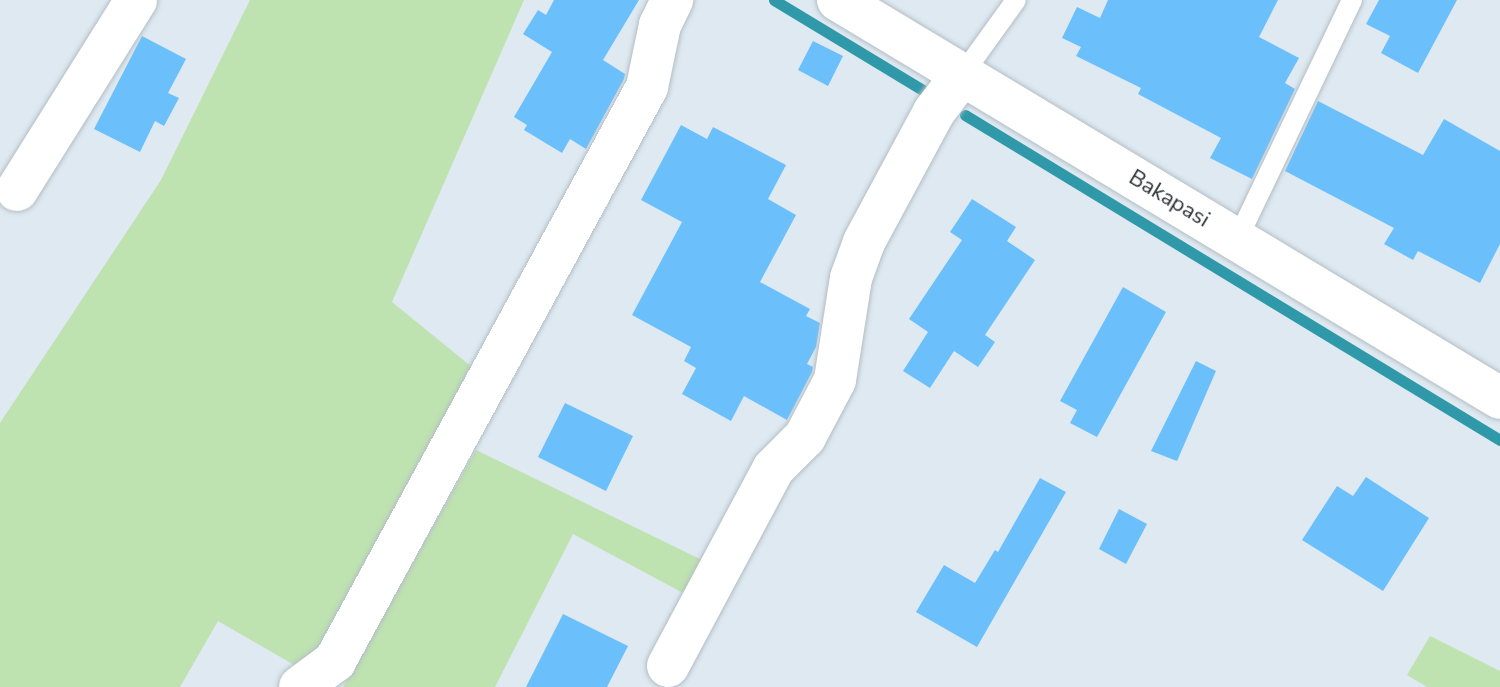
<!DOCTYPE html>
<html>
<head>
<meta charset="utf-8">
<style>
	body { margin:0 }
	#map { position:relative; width:1500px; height:687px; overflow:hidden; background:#dee9f1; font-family:"Nunito Sans",sans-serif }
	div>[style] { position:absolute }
	.green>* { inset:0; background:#bfe2b1 }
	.stream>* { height:11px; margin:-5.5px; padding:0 5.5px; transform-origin:5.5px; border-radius:5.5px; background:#3099a9 }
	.building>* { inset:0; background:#6bc0fb }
	.roads { filter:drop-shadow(0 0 2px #b3bdc5) drop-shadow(0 0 2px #b3bdc5) }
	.lane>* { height:20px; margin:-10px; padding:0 10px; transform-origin:10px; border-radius:10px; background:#fff }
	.street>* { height:42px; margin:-21px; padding:0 21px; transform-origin:21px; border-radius:21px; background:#fff }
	span { translate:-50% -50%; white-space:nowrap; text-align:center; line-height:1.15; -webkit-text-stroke:6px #fff; paint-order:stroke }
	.street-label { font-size:22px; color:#2d3134 }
</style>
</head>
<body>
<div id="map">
	<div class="green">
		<div style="clip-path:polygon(250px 0,524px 0,392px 302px,483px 376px,339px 644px,296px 666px,218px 621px,180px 687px,0 687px,0 423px,161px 180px)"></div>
		<div style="clip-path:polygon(476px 450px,702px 560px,685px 594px,573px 534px,495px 687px,343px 687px)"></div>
		<div style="clip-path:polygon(1430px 636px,1500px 671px,1500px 687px,1427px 687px,1407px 675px)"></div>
	</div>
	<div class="stream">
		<div style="left:774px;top:0;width:184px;rotate:31.2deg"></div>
		<div style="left:965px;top:115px;width:626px;rotate:31.28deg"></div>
	</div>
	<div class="building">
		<div style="clip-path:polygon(554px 0,639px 0,603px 60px,625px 74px,624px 79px,586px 149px,570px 139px,562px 153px,524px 130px,527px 125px,514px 117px,552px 52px,523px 34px,538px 10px,546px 15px)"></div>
		<div style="clip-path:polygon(1108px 0,1278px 0,1259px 37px,1299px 58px,1285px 83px,1295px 89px,1252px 179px,1210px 158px,1221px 138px,1138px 94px,1141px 88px,1076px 56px,1081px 47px,1062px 38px,1077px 7px,1100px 18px)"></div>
		<div style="clip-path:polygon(1379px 0,1457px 0,1418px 73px,1381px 53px,1390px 36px,1366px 24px)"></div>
		<div style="clip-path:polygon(142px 36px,186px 59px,168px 93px,179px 98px,164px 126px,155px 121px,140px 152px,94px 129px)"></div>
		<div style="clip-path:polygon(813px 41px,843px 56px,828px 86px,798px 70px)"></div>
		<div style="clip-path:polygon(1318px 101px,1423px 155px,1444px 119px,1500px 151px,1500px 244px,1480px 283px,1418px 251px,1413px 260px,1384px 244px,1394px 228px,1285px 171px)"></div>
		<div style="clip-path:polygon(681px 125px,707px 139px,713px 127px,786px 165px,768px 199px,796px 215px,760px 282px,810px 309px,806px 316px,820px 323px,816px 347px,807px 364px,813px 367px,812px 372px,787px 420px,744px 396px,731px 421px,682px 394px,696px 368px,684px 361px,691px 347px,632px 315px,682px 222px,641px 200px)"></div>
		<div style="clip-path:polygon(972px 199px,1016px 227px,1007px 241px,1035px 260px,985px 335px,995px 342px,978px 367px,954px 351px,930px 388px,903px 371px,928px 332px,909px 319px,962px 240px,950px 232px)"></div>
		<div style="clip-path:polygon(1123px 287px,1166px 312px,1097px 437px,1070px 423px,1077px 410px,1060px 401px)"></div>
		<div style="clip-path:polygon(1196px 361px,1216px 371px,1177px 461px,1151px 451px)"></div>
		<div style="clip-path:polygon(565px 403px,633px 436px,606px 491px,538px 457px)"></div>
		<div style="clip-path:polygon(1366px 477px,1429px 518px,1383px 591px,1302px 540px,1337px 486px,1353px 496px)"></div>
		<div style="clip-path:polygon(1040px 478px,1066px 492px,977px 647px,916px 612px,944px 565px,975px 583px,995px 550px,998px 552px)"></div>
		<div style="clip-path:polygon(1119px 509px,1147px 524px,1126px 564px,1099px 549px)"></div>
		<div style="clip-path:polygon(563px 614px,628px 646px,607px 687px,526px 687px)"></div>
	</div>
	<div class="roads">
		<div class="lane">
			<div style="left:962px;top:75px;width:92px;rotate:-54.2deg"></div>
			<div style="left:1237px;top:240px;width:266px;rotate:-64.4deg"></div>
		</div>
		<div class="street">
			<div style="left:838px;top:0;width:772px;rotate:31.01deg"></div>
			<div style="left:17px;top:190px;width:224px;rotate:-57.9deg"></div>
			<div style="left:668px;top:666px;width:223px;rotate:-61.9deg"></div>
			<div style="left:773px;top:469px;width:45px;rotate:-45deg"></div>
			<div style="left:805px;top:437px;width:64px;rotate:-62.2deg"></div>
			<div style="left:835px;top:380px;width:103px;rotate:-81.1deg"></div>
			<div style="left:851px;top:278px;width:38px;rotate:-70deg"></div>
			<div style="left:864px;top:242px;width:148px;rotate:-61.7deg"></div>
			<div style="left:934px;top:112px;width:46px;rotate:-52.9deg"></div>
			<div style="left:300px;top:687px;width:44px;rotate:-36.6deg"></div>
			<div style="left:335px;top:661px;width:653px;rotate:-61.47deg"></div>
			<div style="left:647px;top:87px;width:63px;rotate:-78.2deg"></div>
			<div style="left:660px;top:25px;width:28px;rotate:-64deg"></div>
		</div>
	</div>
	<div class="street-label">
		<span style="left:1169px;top:199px;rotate:31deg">Bakapasi</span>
	</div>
</div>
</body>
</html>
